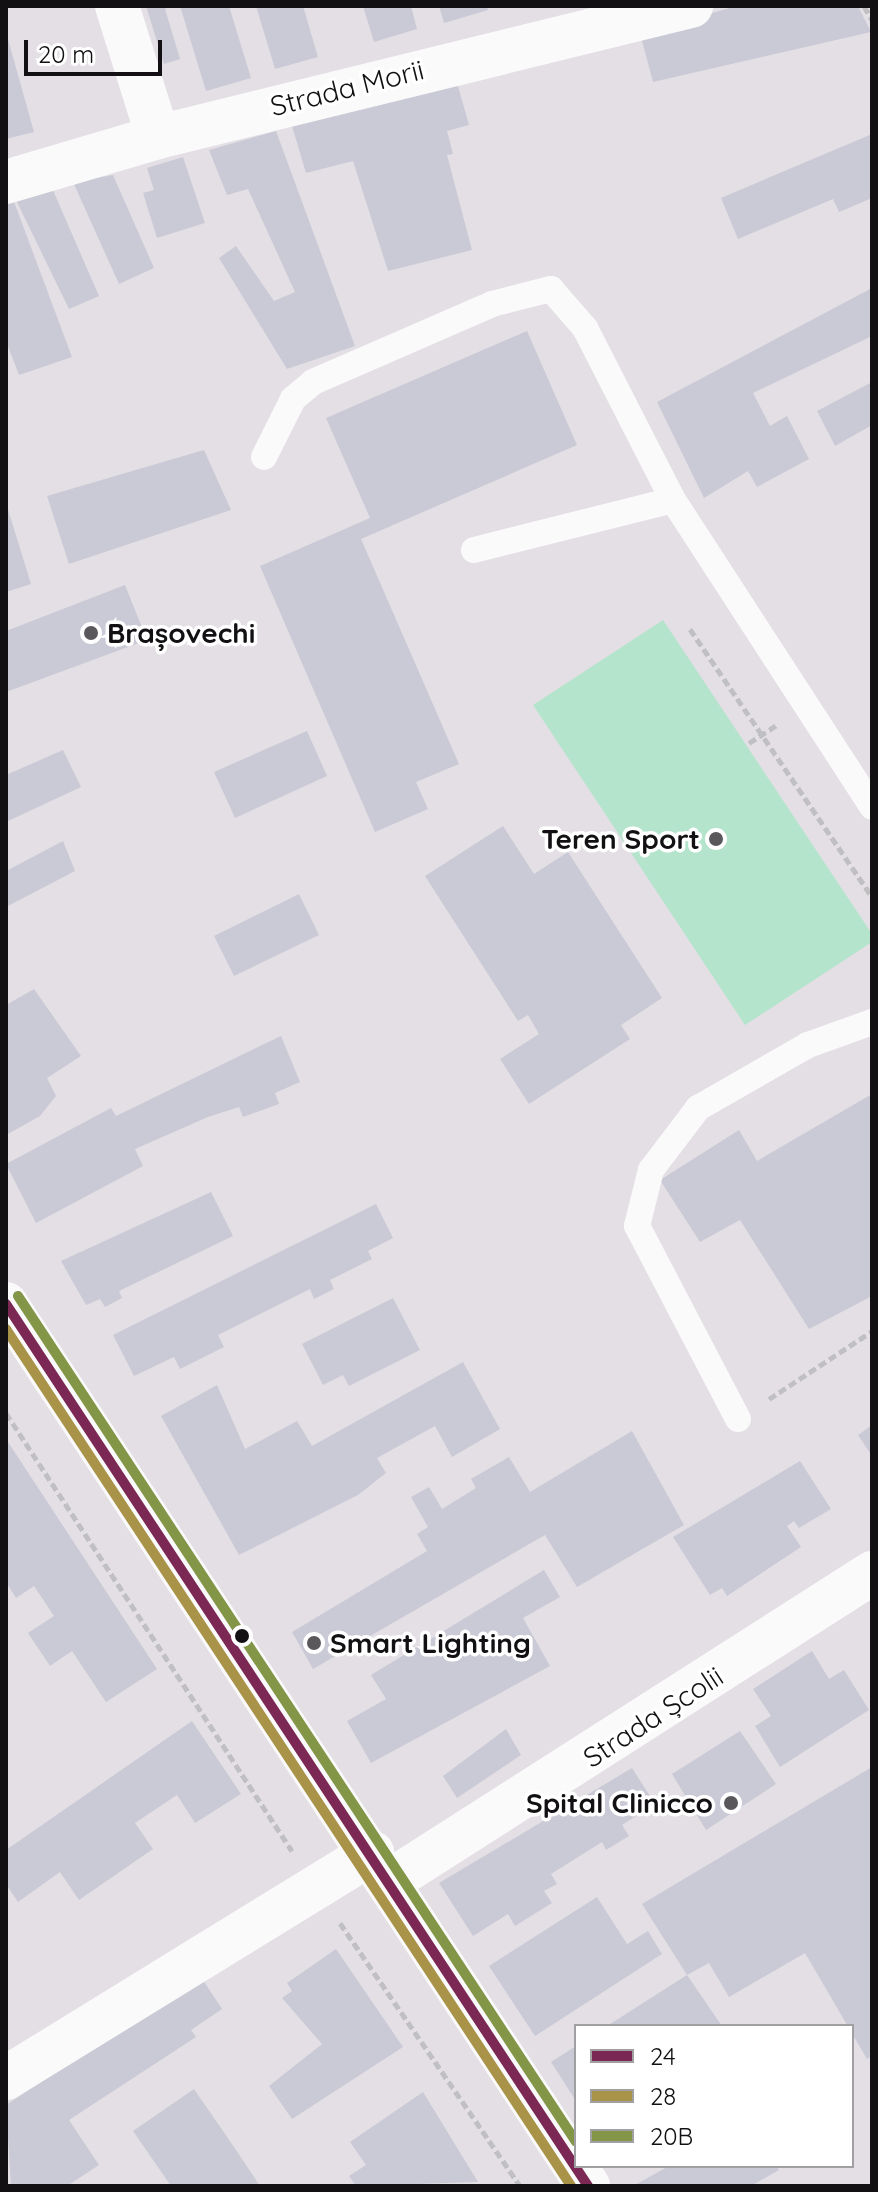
<!DOCTYPE html>
<html>
<head>
<meta charset="utf-8">
<style>
	body { margin:0 }
	#map { position:relative; width:878px; height:2192px; overflow:hidden; background:#e3dfe4; font-family:Quicksand,sans-serif }
	div>[style] { position:absolute }
	.green>* { inset:0; background:#b5e4cd }
	.building>* { inset:0; background:#cacad6 }
	.path>* { height:5px; margin-top:-2.5px; transform-origin:0; background:repeating-linear-gradient(90deg,#c0bfc1 0 8px,transparent 0 12px) }
	.service>* { height:26px; margin:-13px; padding:0 13px; transform-origin:13px; border-radius:13px; background:#fbfafb }
	.minor>* { height:44px; margin:-22px; padding:0 22px; transform-origin:22px; border-radius:22px; background:#fbfafb }
	.secondary>* { height:44px; margin:-22px; padding:0 22px; transform-origin:22px; border-radius:22px; background:#fbfafb }
	.bus-1>* { height:10px; margin:-5px; padding:0 5px; transform-origin:5px; border-radius:5px; background:#7b2854 }
	.bus-2>* { height:10px; margin:-5px; padding:0 5px; transform-origin:5px; border-radius:5px; background:#a99349 }
	.bus-3>* { height:10px; margin:-5px; padding:0 5px; transform-origin:5px; border-radius:5px; background:#839648 }
	.dots>* { width:22px; height:22px; translate:-50% -50%; box-sizing:border-box; border:4px solid #fff; border-radius:50% }
	span { translate:-50% -50%; white-space:nowrap; text-align:center; line-height:1.15; -webkit-text-stroke:7px #fff; paint-order:stroke }
	.street-label { font-size:28px; color:#121013 }
	.poi-label { font-size:28px; color:#121013; font-weight:700 }
	.left { translate:0 -50%; text-align:left }
	.right { translate:-100% -50%; text-align:right }
	.frame { position:absolute; inset:0; border:8px solid #121013; pointer-events:none }
	.legend { position:absolute; left:574px; top:2024px; width:280px; height:144px; box-sizing:border-box; background:#fff; border:2px solid #a09fa1; margin:0; padding:10px 14px; list-style:none; font-size:24px; color:#121013 }
	.legend li { display:flex; align-items:center; gap:16px; height:40px }
	.legend b { width:40px; border:2px solid #a09fa1 }
	.scale { position:absolute; left:24px; top:40px; width:138px; height:36px; box-sizing:border-box; border:4px solid #121013; border-top:0; padding-left:10px; font-size:24px; line-height:28px; white-space:nowrap; color:#121013; -webkit-text-stroke:6px #fff; paint-order:stroke }
</style>
</head>
<body>
<div id="map">
	<div class="green">
		<div style="clip-path:polygon(663px 620px,872px 934px,872px 942px,745px 1025px,533px 705px)"></div>
	</div>
	<div class="building">
		<div style="clip-path:polygon(146px 6px,171px 6px,165px 9px,180px 59px,164px 64px)"></div>
		<div style="clip-path:polygon(180px 6px,229px 6px,251px 78px,206px 91px)"></div>
		<div style="clip-path:polygon(256px 6px,303px 6px,318px 57px,275px 69px)"></div>
		<div style="clip-path:polygon(363px 6px,411px 6px,417px 29px,374px 42px)"></div>
		<div style="clip-path:polygon(439px 6px,487px 6px,488px 10px,444px 23px)"></div>
		<div style="clip-path:polygon(737px 6px,858px 6px,871px 32px,653px 82px,640px 33px)"></div>
		<div style="clip-path:polygon(6px 32px,34px 132px,6px 139px)"></div>
		<div style="clip-path:polygon(456px 79px,469px 125px,447px 131px,453px 154px,447px 155px,472px 250px,388px 271px,353px 161px,306px 173px,292px 126px)"></div>
		<div style="clip-path:polygon(276px 131px,355px 346px,287px 369px,219px 258px,236px 246px,274px 301px,295px 292px,248px 189px,227px 195px,209px 150px)"></div>
		<div style="clip-path:polygon(872px 134px,872px 198px,839px 212px,833px 199px,738px 239px,721px 198px)"></div>
		<div style="clip-path:polygon(183px 157px,205px 223px,157px 238px,143px 193px,154px 190px,147px 168px)"></div>
		<div style="clip-path:polygon(113px 175px,154px 268px,119px 284px,73px 182px)"></div>
		<div style="clip-path:polygon(52px 188px,99px 296px,69px 309px,15px 198px)"></div>
		<div style="clip-path:polygon(13px 199px,72px 357px,19px 375px,6px 341px,6px 201px)"></div>
		<div style="clip-path:polygon(872px 288px,872px 336px,753px 393px,770px 426px,787px 416px,809px 459px,757px 487px,748px 471px,704px 498px,657px 402px)"></div>
		<div style="clip-path:polygon(527px 331px,577px 445px,361px 539px,459px 764px,416px 782px,428px 809px,375px 832px,260px 566px,370px 518px,326px 418px)"></div>
		<div style="clip-path:polygon(872px 382px,872px 425px,835px 446px,817px 411px)"></div>
		<div style="clip-path:polygon(204px 450px,231px 510px,69px 564px,47px 496px)"></div>
		<div style="clip-path:polygon(6px 503px,31px 584px,6px 592px)"></div>
		<div style="clip-path:polygon(125px 585px,147px 640px,6px 692px,6px 631px)"></div>
		<div style="clip-path:polygon(307px 731px,327px 776px,235px 818px,214px 772px)"></div>
		<div style="clip-path:polygon(63px 750px,81px 787px,6px 822px,6px 775px)"></div>
		<div style="clip-path:polygon(503px 826px,534px 874px,568px 852px,662px 998px,621px 1025px,630px 1039px,529px 1104px,500px 1059px,539px 1034px,528px 1015px,518px 1021px,425px 876px)"></div>
		<div style="clip-path:polygon(63px 841px,75px 871px,6px 907px,6px 871px)"></div>
		<div style="clip-path:polygon(299px 894px,319px 935px,234px 976px,214px 936px)"></div>
		<div style="clip-path:polygon(34px 989px,81px 1056px,47px 1078px,56px 1096px,40px 1116px,6px 1135px,6px 1005px)"></div>
		<div style="clip-path:polygon(281px 1036px,300px 1082px,275px 1093px,279px 1104px,243px 1117px,239px 1107px,208px 1117px,135px 1149px,143px 1166px,36px 1223px,6px 1164px,111px 1108px,116px 1116px)"></div>
		<div style="clip-path:polygon(872px 1094px,872px 1296px,809px 1329px,740px 1220px,700px 1242px,660px 1180px,739px 1130px,757px 1161px)"></div>
		<div style="clip-path:polygon(211px 1192px,233px 1236px,119px 1291px,122px 1298px,105px 1307px,100px 1299px,86px 1305px,61px 1261px)"></div>
		<div style="clip-path:polygon(376px 1204px,393px 1238px,368px 1251px,372px 1259px,330px 1280px,334px 1289px,314px 1299px,310px 1289px,218px 1335px,224px 1347px,180px 1369px,174px 1357px,134px 1376px,113px 1335px)"></div>
		<div style="clip-path:polygon(393px 1298px,420px 1350px,349px 1386px,343px 1375px,323px 1385px,302px 1344px)"></div>
		<div style="clip-path:polygon(463px 1362px,500px 1429px,452px 1457px,435px 1426px,377px 1458px,386px 1473px,358px 1495px,239px 1555px,161px 1416px,217px 1385px,245px 1449px,297px 1421px,312px 1446px)"></div>
		<div style="clip-path:polygon(872px 1425px,872px 1456px,858px 1435px)"></div>
		<div style="clip-path:polygon(632px 1431px,684px 1525px,577px 1587px,545px 1535px,313px 1669px,292px 1632px,427px 1551px,417px 1534px,428px 1527px,411px 1497px,429px 1487px,442px 1509px,476px 1488px,471px 1479px,509px 1457px,530px 1492px)"></div>
		<div style="clip-path:polygon(6px 1439px,157px 1669px,106px 1702px,72px 1651px,50px 1666px,28px 1633px,54px 1616px,34px 1586px,16px 1598px,6px 1582px)"></div>
		<div style="clip-path:polygon(800px 1461px,831px 1509px,799px 1528px,794px 1521px,787px 1526px,801px 1547px,727px 1596px,722px 1588px,710px 1595px,673px 1537px)"></div>
		<div style="clip-path:polygon(544px 1570px,560px 1597px,523px 1618px,550px 1666px,371px 1763px,347px 1721px,386px 1699px,371px 1675px)"></div>
		<div style="clip-path:polygon(812px 1651px,829px 1679px,844px 1670px,869px 1710px,780px 1767px,755px 1726px,771px 1716px,753px 1689px)"></div>
		<div style="clip-path:polygon(192px 1721px,241px 1794px,195px 1823px,177px 1795px,135px 1823px,153px 1849px,79px 1900px,60px 1872px,18px 1902px,6px 1884px,6px 1850px)"></div>
		<div style="clip-path:polygon(506px 1729px,521px 1755px,457px 1798px,443px 1776px)"></div>
		<div style="clip-path:polygon(740px 1731px,776px 1784px,706px 1830px,672px 1774px)"></div>
		<div style="clip-path:polygon(872px 1767px,872px 2056px,867px 2059px,805px 1953px,729px 1997px,709px 1963px,687px 1975px,642px 1904px)"></div>
		<div style="clip-path:polygon(632px 1768px,655px 1804px,622px 1825px,629px 1836px,606px 1850px,602px 1842px,551px 1874px,557px 1884px,544px 1891px,552px 1903px,515px 1926px,508px 1914px,473px 1936px,439px 1883px)"></div>
		<div style="clip-path:polygon(597px 1897px,627px 1944px,648px 1931px,662px 1954px,535px 2036px,489px 1966px)"></div>
		<div style="clip-path:polygon(336px 1949px,403px 2047px,292px 2119px,269px 2086px,322px 2044px,282px 1998px,292px 1991px,287px 1983px)"></div>
		<div style="clip-path:polygon(687px 1975px,722px 2026px,607px 2026px)"></div>
		<div style="clip-path:polygon(201px 1977px,222px 2009px,191px 2030px,196px 2037px,69px 2120px,99px 2165px,67px 2186px,11px 2186px,6px 2105px)"></div>
		<div style="clip-path:polygon(576px 2046px,576px 2101px,551px 2062px)"></div>
		<div style="clip-path:polygon(194px 2089px,236px 2150px,260px 2186px,171px 2186px,133px 2131px)"></div>
		<div style="clip-path:polygon(423px 2092px,478px 2182px,356px 2186px,349px 2176px,366px 2165px,350px 2142px)"></div>
		<div style="clip-path:polygon(669px 2166px,777px 2166px,779px 2170px,751px 2186px,633px 2186px)"></div>
	</div>
	<div class="path">
		<div style="left:864px;top:6px;width:16px;rotate:60deg"></div>
		<div style="left:690px;top:629px;width:324px;rotate:55.8deg"></div>
		<div style="left:749px;top:743px;width:35px;rotate:-33deg"></div>
		<div style="left:769px;top:1399px;width:123px;rotate:-33.4deg"></div>
		<div style="left:6px;top:1413px;width:523px;rotate:56.86deg"></div>
		<div style="left:340px;top:1923px;width:319px;rotate:55.6deg"></div>
	</div>
	<div class="service">
		<div style="left:264px;top:457px;width:65px;rotate:-63.4deg"></div>
		<div style="left:293px;top:399px;width:26px;rotate:-40deg"></div>
		<div style="left:313px;top:382px;width:195px;rotate:-23.5deg"></div>
		<div style="left:492px;top:304px;width:61px;rotate:-14.3deg"></div>
		<div style="left:551px;top:289px;width:52px;rotate:48.9deg"></div>
		<div style="left:585px;top:328px;width:193px;rotate:62.9deg"></div>
		<div style="left:673px;top:500px;width:366px;rotate:57deg"></div>
		<div style="left:474px;top:550px;width:205px;rotate:-14.1deg"></div>
		<div style="left:738px;top:1419px;width:218px;rotate:-117.6deg"></div>
		<div style="left:637px;top:1226px;width:58px;rotate:-76deg"></div>
		<div style="left:651px;top:1170px;width:78px;rotate:-52.8deg"></div>
		<div style="left:698px;top:1108px;width:127px;rotate:-29.8deg"></div>
		<div style="left:808px;top:1045px;width:68px;rotate:-19.8deg"></div>
	</div>
	<div class="minor">
		<div style="left:117px;top:6px;width:137px;rotate:72.6deg"></div>
		<div style="left:6px;top:182px;width:159px;rotate:-16.5deg"></div>
		<div style="left:158px;top:137px;width:549px;rotate:-13.81deg"></div>
		<div style="left:390px;top:1881px;width:572px;rotate:-32.58deg"></div>
		<div style="left:6px;top:2078px;width:430px;rotate:-31.6deg"></div>
	</div>
	<div class="secondary">
		<div style="left:6px;top:1304px;width:1057px;rotate:56.58deg"></div>
	</div>
	<div class="bus-1">
		<div style="left:6px;top:1304px;width:1057px;rotate:56.58deg"></div>
	</div>
	<div class="bus-2">
		<div style="left:6px;top:1329px;width:1026px;rotate:56.6deg"></div>
	</div>
	<div class="bus-3">
		<div style="left:18px;top:1296px;width:1013px;rotate:56.59deg"></div>
	</div>
	<div class="dots">
		<div style="left:91px;top:633px;background:#5b585c"></div>
		<div style="left:716px;top:839px;background:#5b585c"></div>
		<div style="left:242px;top:1636px;background:#121013"></div>
		<div style="left:314px;top:1643px;background:#5b585c"></div>
		<div style="left:731px;top:1803px;background:#5b585c"></div>
	</div>
	<div class="street-label">
		<span style="left:347px;top:88px;rotate:-14deg">Strada Morii</span>
		<span style="left:653px;top:1717px;rotate:-33deg">Strada Școlii</span>
	</div>
	<div class="poi-label">
		<span class="left" style="left:107px;top:633px">Brașovechi</span>
		<span class="right" style="left:700px;top:839px">Teren Sport</span>
		<span class="left" style="left:330px;top:1643px">Smart Lighting</span>
		<span class="right" style="left:713px;top:1803px">Spital Clinicco</span>
	</div>
	<div class="frame"></div>
	<ul class="legend">
	<li><b style="height:10px;background:#7b2854"></b>24</li>
	<li><b style="height:10px;background:#a99349"></b>28</li>
	<li><b style="height:10px;background:#839648"></b>20B</li>
	</ul>
	<div class="scale">20 m</div>
</div>
</body>
</html>
